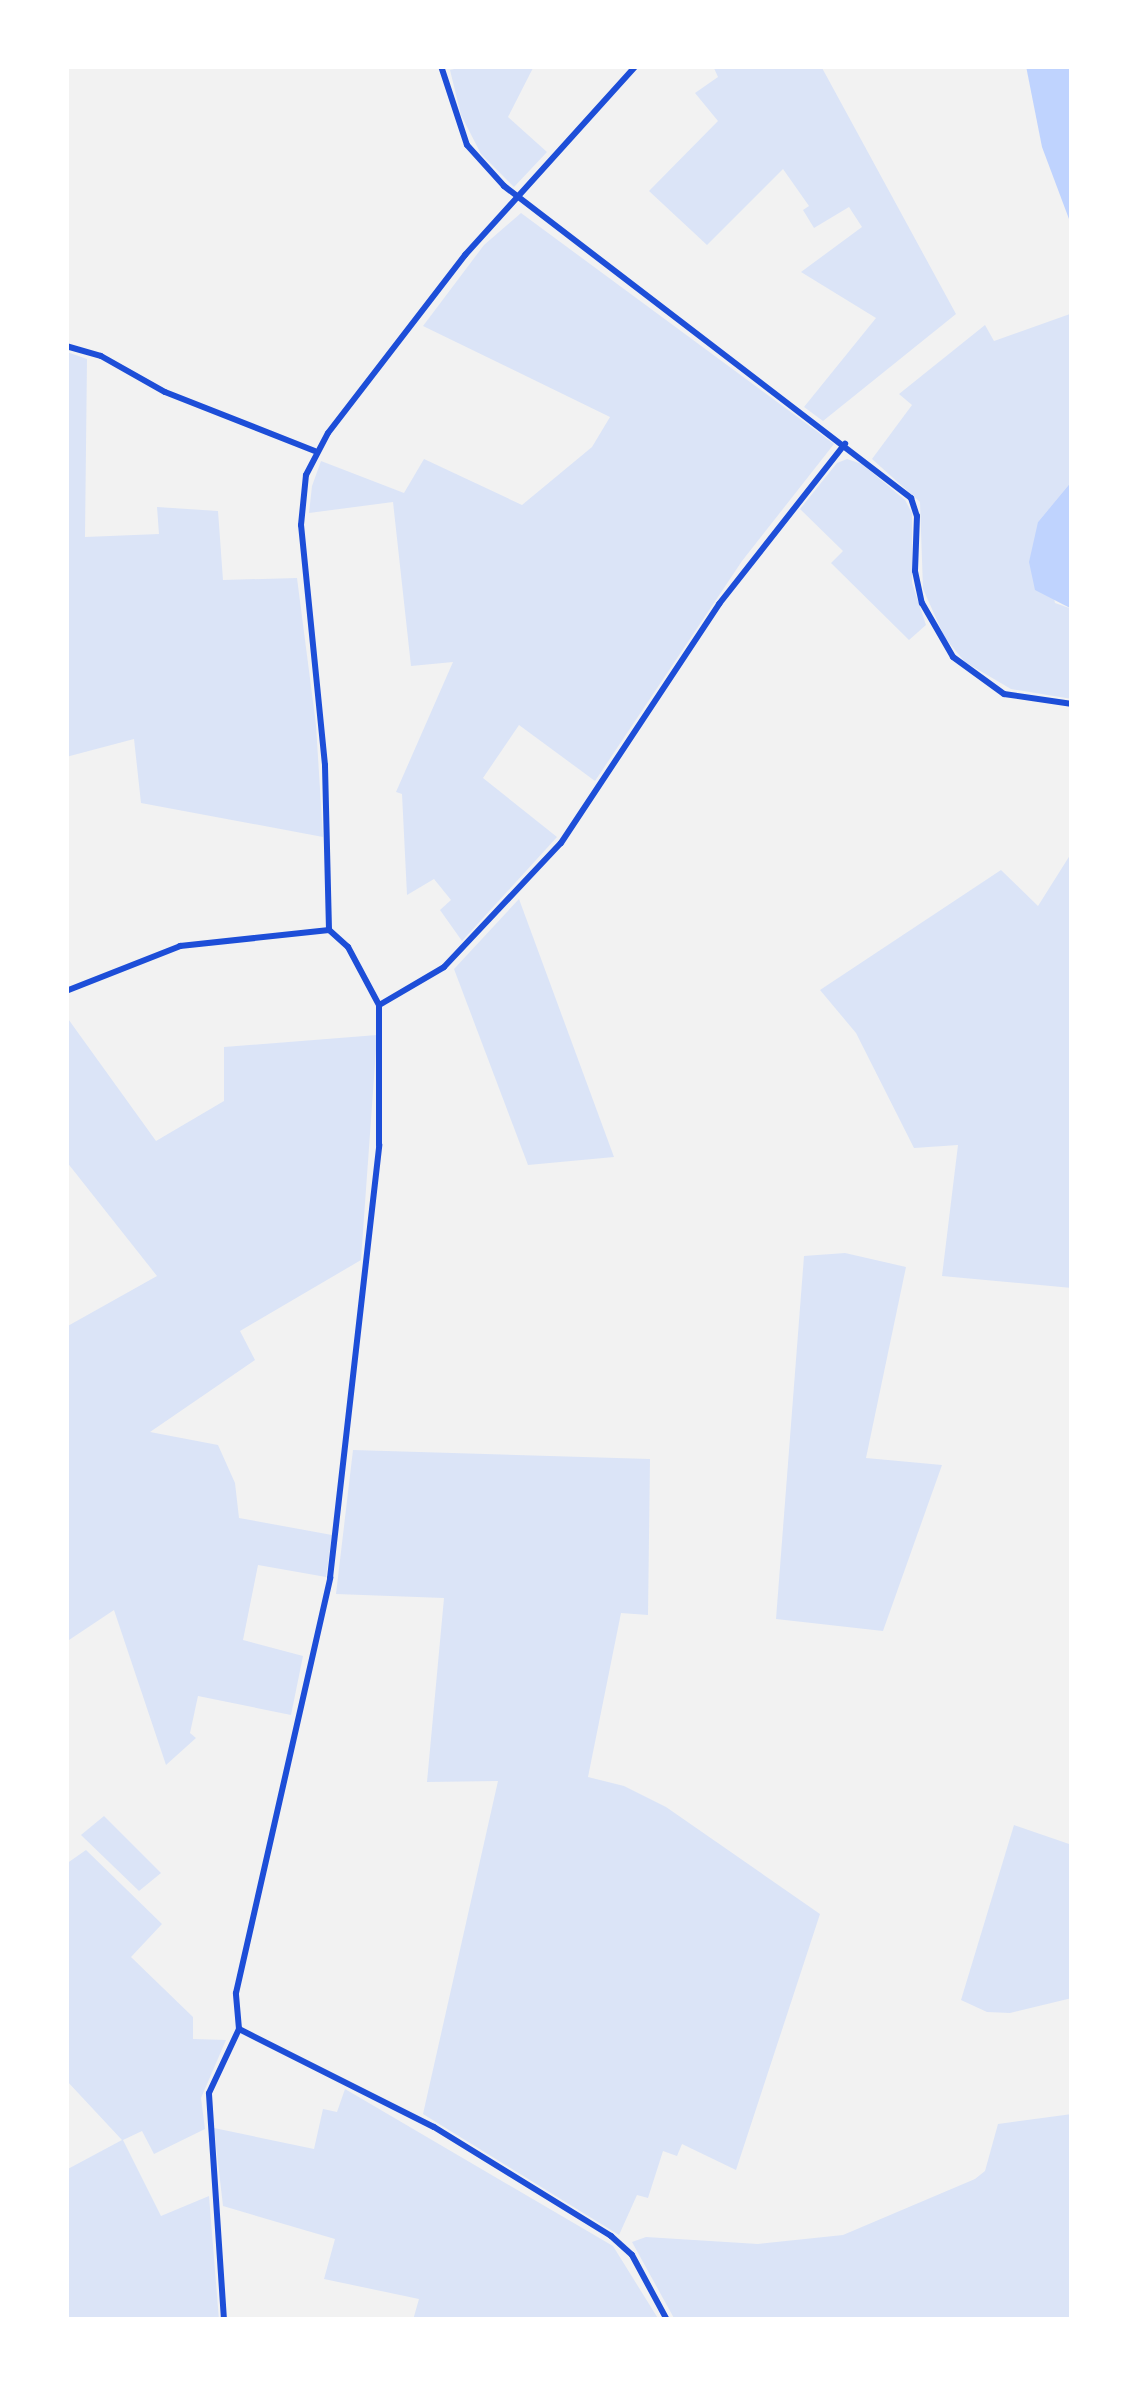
<!DOCTYPE html>
<html>
<head>
<meta charset="utf-8">
<style>
	body { margin:0 }
	#map { position:relative; width:1138px; height:2386px; overflow:hidden; background:#f2f2f2; font-family:"Exo 2",sans-serif }
	div>[style] { position:absolute }
	.green>* { inset:0; background:#dbe4f7 }
	.water>* { inset:0; background:#bfd3fe }
	.minor>* { height:6px; margin:-3px; padding:0 3px; transform-origin:3px; border-radius:3px; background:#1d4ed8 }
	span { translate:-50% -50%; white-space:nowrap; text-align:center; line-height:1.15; -webkit-text-stroke:10px #fff; paint-order:stroke }
	.frame { position:absolute; inset:0; border:69px solid #fff; pointer-events:none }
</style>
</head>
<body>
<div id="map">
	<div class="green">
		<div style="clip-path:polygon(467px 66px,534px 66px,508px 117px,547px 152px,514px 187px,481px 154px,461px 115px,450px 70px)"></div>
		<div style="clip-path:polygon(713px 66px,821px 66px,956px 314px,823px 421px,804px 407px,876px 318px,801px 272px,862px 227px,849px 207px,814px 228px,803px 210px,809px 206px,783px 169px,707px 245px,649px 191px,718px 121px,695px 93px,718px 77px)"></div>
		<div style="clip-path:polygon(521px 213px,834px 444px,742px 561px,595px 781px,519px 725px,483px 778px,557px 837px,462px 941px,440px 910px,451px 900px,434px 879px,407px 895px,402px 794px,396px 792px,453px 662px,411px 666px,393px 502px,309px 513px,312px 486px,321px 461px,404px 493px,424px 459px,522px 505px,592px 447px,610px 417px,423px 326px,484px 245px)"></div>
		<div style="clip-path:polygon(1072px 307px,1072px 481px,1038px 522px,1055px 603px,1072px 609px,1072px 699px,1011px 689px,965px 662px,945px 638px,923px 589px,920px 502px,872px 459px,912px 405px,899px 394px,985px 325px,994px 341px,1070px 314px)"></div>
		<div style="clip-path:polygon(67px 352px,87px 359px,85px 537px,159px 534px,157px 507px,218px 511px,223px 580px,297px 578px,316px 725px,323px 837px,141px 803px,134px 739px,66px 757px)"></div>
		<div style="clip-path:polygon(847px 459px,862px 464px,905px 500px,912px 513px,912px 583px,926px 625px,909px 640px,831px 563px,843px 551px,800px 509px,837px 463px)"></div>
		<div style="clip-path:polygon(1072px 852px,1072px 1288px,942px 1276px,958px 1145px,914px 1148px,856px 1033px,820px 990px,1001px 870px,1038px 906px)"></div>
		<div style="clip-path:polygon(519px 899px,614px 1157px,528px 1165px,454px 969px)"></div>
		<div style="clip-path:polygon(66px 1016px,156px 1141px,224px 1101px,224px 1047px,377px 1035px,361px 1260px,240px 1331px,255px 1360px,150px 1432px,218px 1445px,235px 1483px,239px 1518px,332px 1535px,326px 1577px,258px 1565px,243px 1640px,303px 1656px,291px 1715px,198px 1696px,190px 1733px,196px 1738px,166px 1765px,114px 1610px,66px 1642px,66px 1327px,157px 1276px,66px 1161px)"></div>
		<div style="clip-path:polygon(845px 1253px,906px 1267px,866px 1458px,942px 1465px,883px 1631px,776px 1619px,804px 1256px)"></div>
		<div style="clip-path:polygon(353px 1450px,650px 1459px,648px 1615px,621px 1613px,588px 1777px,624px 1786px,666px 1807px,820px 1914px,736px 2170px,682px 2144px,677px 2156px,663px 2151px,648px 2198px,637px 2195px,619px 2235px,423px 2114px,498px 1781px,427px 1782px,444px 1598px,336px 1594px)"></div>
		<div style="clip-path:polygon(104px 1816px,161px 1873px,139px 1891px,81px 1835px)"></div>
		<div style="clip-path:polygon(1014px 1825px,1072px 1845px,1072px 1998px,1010px 2013px,987px 2012px,961px 2000px)"></div>
		<div style="clip-path:polygon(86px 1850px,162px 1924px,131px 1957px,193px 2017px,193px 2039px,226px 2040px,201px 2098px,205px 2129px,154px 2154px,142px 2131px,123px 2140px,161px 2216px,209px 2196px,219px 2320px,66px 2320px,66px 2170px,122px 2140px,66px 2080px,66px 1864px)"></div>
		<div style="clip-path:polygon(345px 2089px,613px 2246px,659px 2320px,413px 2320px,419px 2299px,324px 2279px,335px 2239px,223px 2206px,214px 2128px,314px 2149px,323px 2109px,337px 2112px)"></div>
		<div style="clip-path:polygon(1072px 2114px,1072px 2320px,675px 2320px,632px 2242px,646px 2237px,758px 2244px,843px 2235px,975px 2179px,985px 2171px,998px 2124px)"></div>
	</div>
	<div class="water">
		<div style="clip-path:polygon(1026px 66px,1072px 66px,1072px 227px,1042px 147px)"></div>
		<div style="clip-path:polygon(1072px 481px,1072px 609px,1035px 590px,1029px 562px,1038px 522px)"></div>
	</div>
	<div class="minor">
		<div style="left:441px;top:66px;width:83px;rotate:71.8deg"></div>
		<div style="left:467px;top:145px;width:55px;rotate:47.9deg"></div>
		<div style="left:504px;top:186px;width:513px;rotate:37.47deg"></div>
		<div style="left:911px;top:498px;width:19px;rotate:72deg"></div>
		<div style="left:917px;top:516px;width:55px;rotate:92.1deg"></div>
		<div style="left:915px;top:571px;width:33px;rotate:78deg"></div>
		<div style="left:922px;top:603px;width:62px;rotate:60.1deg"></div>
		<div style="left:953px;top:657px;width:63px;rotate:36deg"></div>
		<div style="left:1004px;top:694px;width:69px;rotate:8.4deg"></div>
		<div style="left:66px;top:346px;width:36px;rotate:16deg"></div>
		<div style="left:101px;top:356px;width:73px;rotate:29.4deg"></div>
		<div style="left:165px;top:392px;width:161px;rotate:21.5deg"></div>
		<div style="left:329px;top:930px;width:165px;rotate:-91.4deg"></div>
		<div style="left:325px;top:765px;width:241px;rotate:-95.7deg"></div>
		<div style="left:301px;top:525px;width:50px;rotate:-84.3deg"></div>
		<div style="left:306px;top:475px;width:47px;rotate:-62.4deg"></div>
		<div style="left:328px;top:433px;width:225px;rotate:-52.4deg"></div>
		<div style="left:465px;top:255px;width:255px;rotate:-47.9deg"></div>
		<div style="left:66px;top:991px;width:123px;rotate:-21.5deg"></div>
		<div style="left:180px;top:946px;width:150px;rotate:-6.1deg"></div>
		<div style="left:381px;top:1004px;width:73px;rotate:-30.4deg"></div>
		<div style="left:444px;top:967px;width:170px;rotate:-46.7deg"></div>
		<div style="left:561px;top:843px;width:287px;rotate:-56.5deg"></div>
		<div style="left:719px;top:604px;width:204px;rotate:-51.8deg"></div>
		<div style="left:239px;top:2029px;width:218px;rotate:26.7deg"></div>
		<div style="left:434px;top:2127px;width:208px;rotate:31.6deg"></div>
		<div style="left:611px;top:2236px;width:28px;rotate:42deg"></div>
		<div style="left:632px;top:2255px;width:74px;rotate:61.7deg"></div>
		<div style="left:224px;top:2320px;width:227px;rotate:-93.8deg"></div>
		<div style="left:209px;top:2093px;width:71px;rotate:-64.9deg"></div>
		<div style="left:239px;top:2029px;width:36px;rotate:-95deg"></div>
		<div style="left:236px;top:1993px;width:426px;rotate:-77.2deg"></div>
		<div style="left:330px;top:1578px;width:436px;rotate:-83.5deg"></div>
		<div style="left:379px;top:1145px;width:140px;rotate:-90deg"></div>
		<div style="left:379px;top:1005px;width:66px;rotate:-118.1deg"></div>
		<div style="left:348px;top:947px;width:25px;rotate:-138deg"></div>
	</div>
	<div class="frame"></div>
</div>
</body>
</html>
